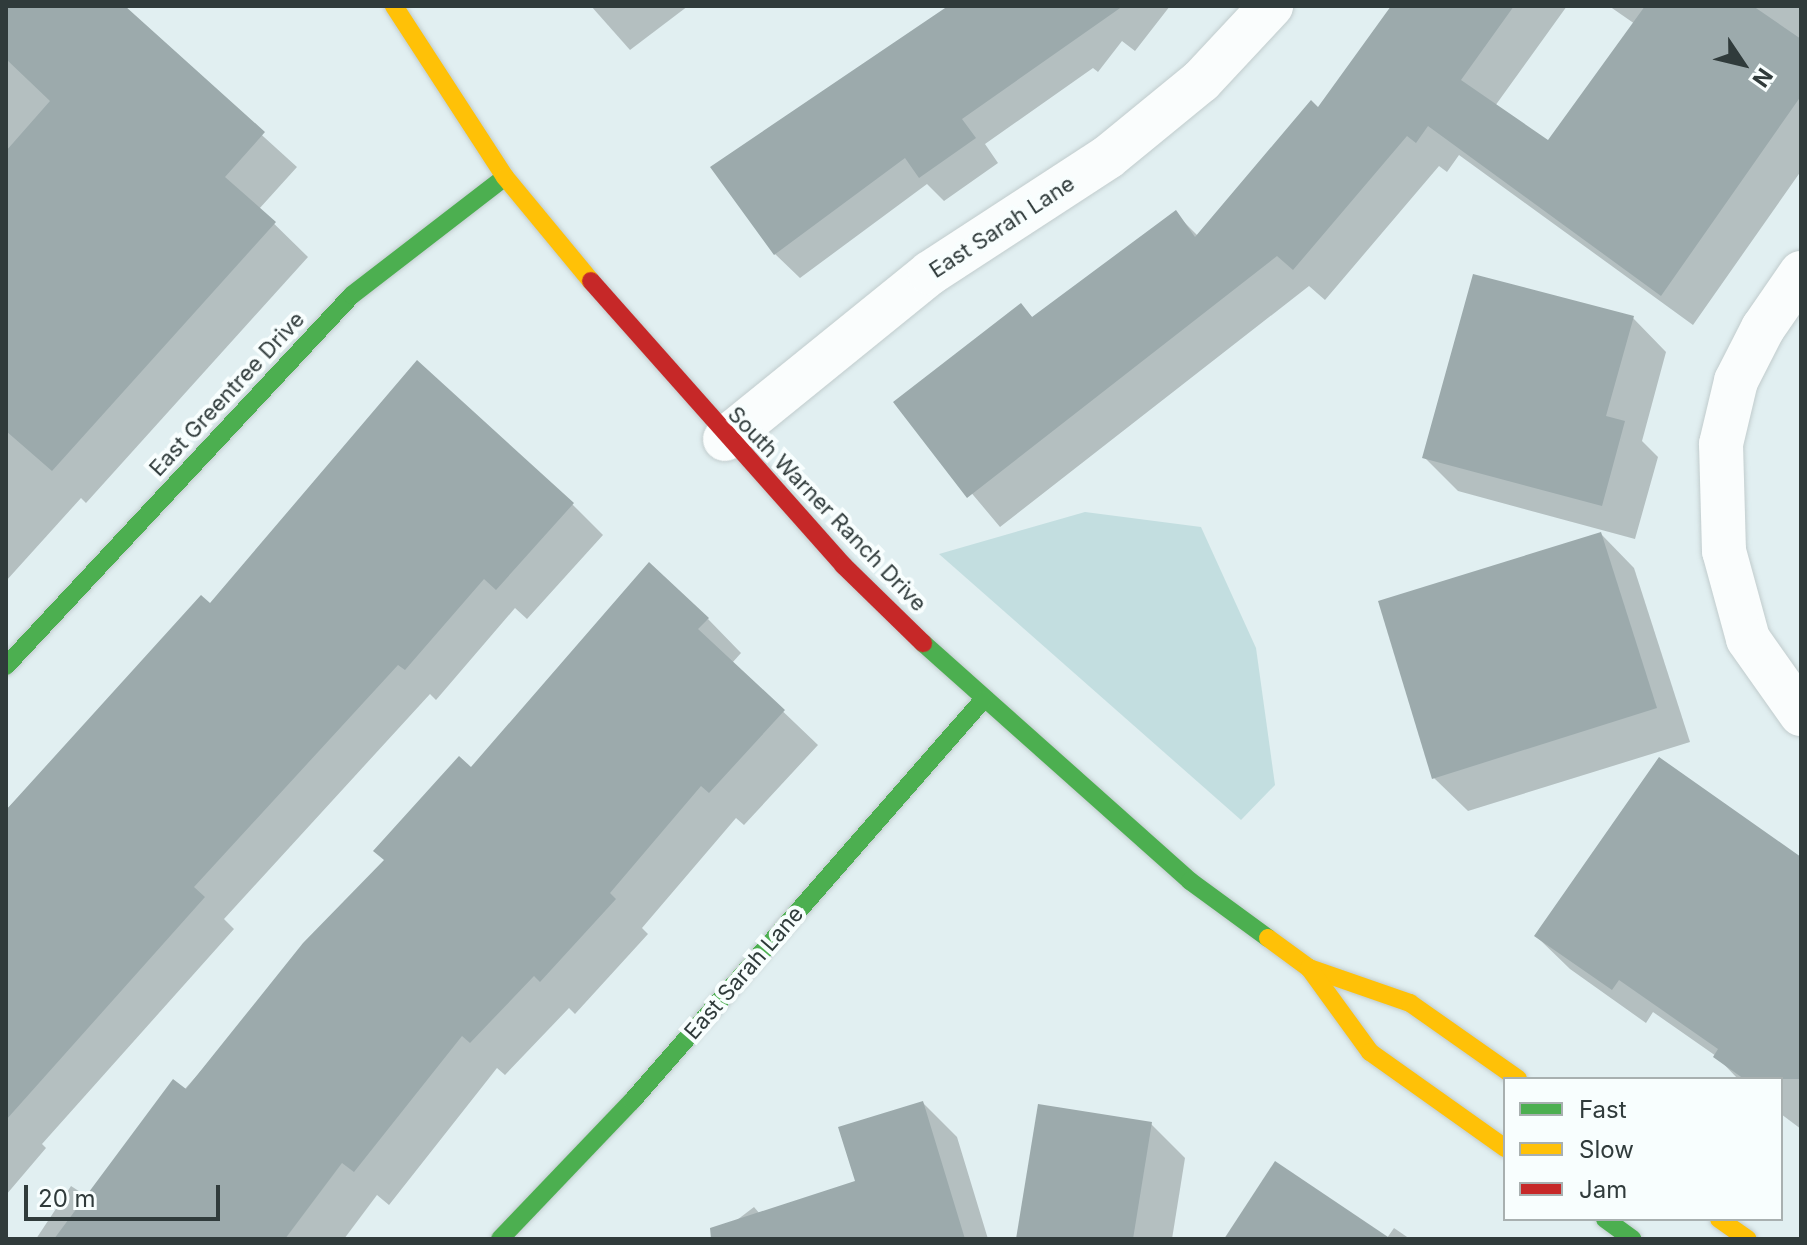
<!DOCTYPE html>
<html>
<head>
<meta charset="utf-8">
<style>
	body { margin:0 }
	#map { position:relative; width:1807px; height:1245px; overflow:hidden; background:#e1eff1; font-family:Inter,sans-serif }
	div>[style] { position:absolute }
	.green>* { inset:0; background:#c3dee0 }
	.shadow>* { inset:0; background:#0003 }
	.building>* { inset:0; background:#9caaac }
	.roads { filter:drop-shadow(0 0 2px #c1cccd) drop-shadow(0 0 2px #c1cccd) }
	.street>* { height:44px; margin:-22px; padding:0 22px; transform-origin:22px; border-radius:22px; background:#fafdfd }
	.fast>* { height:18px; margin:-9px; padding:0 9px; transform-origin:9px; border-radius:9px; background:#4caf50 }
	.slow>* { height:18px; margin:-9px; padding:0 9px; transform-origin:9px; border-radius:9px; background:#ffc107 }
	.jam>* { height:18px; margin:-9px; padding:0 9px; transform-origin:9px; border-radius:9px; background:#c62828 }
	span { translate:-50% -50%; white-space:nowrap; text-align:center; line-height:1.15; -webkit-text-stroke:8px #f8fefe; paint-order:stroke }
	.street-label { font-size:22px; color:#303b3b }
	.frame { position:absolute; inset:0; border:8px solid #303b3b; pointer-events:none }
	.legend { position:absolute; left:1503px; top:1077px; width:280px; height:144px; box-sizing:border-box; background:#f8fefe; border:2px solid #a8b0b0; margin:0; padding:10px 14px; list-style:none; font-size:24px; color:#303b3b }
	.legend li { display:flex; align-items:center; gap:16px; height:40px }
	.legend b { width:40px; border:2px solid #a8b0b0 }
	.north { position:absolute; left:1703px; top:24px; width:80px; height:80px; -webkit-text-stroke:6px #f8fefe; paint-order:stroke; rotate:125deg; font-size:22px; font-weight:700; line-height:32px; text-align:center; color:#303b3b }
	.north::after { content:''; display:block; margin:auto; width:28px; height:36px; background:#303b3b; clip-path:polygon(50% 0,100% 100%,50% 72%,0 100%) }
	.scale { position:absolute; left:24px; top:1185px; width:196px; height:36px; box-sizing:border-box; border:4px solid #303b3b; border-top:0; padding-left:10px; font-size:24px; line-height:28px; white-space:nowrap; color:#303b3b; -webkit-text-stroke:6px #f8fefe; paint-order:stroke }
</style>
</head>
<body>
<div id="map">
	<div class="green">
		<div style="clip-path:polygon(1085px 512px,1201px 527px,1256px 648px,1275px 785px,1241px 820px,939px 554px)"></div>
	</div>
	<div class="shadow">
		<div style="clip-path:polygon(6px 6px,119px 6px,297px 167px,259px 209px,308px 257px,86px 503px,81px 498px,6px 581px)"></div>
		<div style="clip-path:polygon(591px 6px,688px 6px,630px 50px)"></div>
		<div style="clip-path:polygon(951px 6px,1170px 6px,1135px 51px,1122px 41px,1098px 72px,1093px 68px,985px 144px,998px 163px,944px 201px,927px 184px,800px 278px,775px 254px)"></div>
		<div style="clip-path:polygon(1393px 6px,1567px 6px,1495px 106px,1548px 143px,1635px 24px,1609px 6px,1801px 6px,1801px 171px,1693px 325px,1459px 155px,1447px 172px,1439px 166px,1325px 300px,1309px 286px,1000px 527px,896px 403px,1021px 306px,1033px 318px,1175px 213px,1198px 236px,1318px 110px)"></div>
		<div style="clip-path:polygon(1633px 318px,1666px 352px,1642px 441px,1658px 457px,1635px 539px,1458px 491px,1424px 457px)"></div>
		<div style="clip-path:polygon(572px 504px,603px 535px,527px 619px,515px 608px,436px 700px,430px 694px,224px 919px,234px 929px,42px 1144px,46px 1148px,6px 1195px,6px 810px,210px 606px)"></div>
		<div style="clip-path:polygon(1601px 534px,1634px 568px,1690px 742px,1468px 811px,1434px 778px)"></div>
		<div style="clip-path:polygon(708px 619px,741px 653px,732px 663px,818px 745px,744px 825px,736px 818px,642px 928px,648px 934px,575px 1014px,569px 1008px,505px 1075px,497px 1068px,389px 1205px,377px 1195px,344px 1239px,36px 1239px,71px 1186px,88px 1197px,471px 770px)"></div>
		<div style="clip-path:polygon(1801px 861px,1801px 1129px,1781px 1114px,1781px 1079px,1738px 1079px,1716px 1056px,1653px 1012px,1646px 1023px,1570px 969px,1536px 936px)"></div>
		<div style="clip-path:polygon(923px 1103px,957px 1137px,988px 1239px,712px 1239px,754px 1207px,760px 1214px,857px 1183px)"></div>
		<div style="clip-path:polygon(1151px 1124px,1185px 1158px,1172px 1239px,1018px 1239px)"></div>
		<div style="clip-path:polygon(1394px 1228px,1410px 1239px,1226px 1239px,1387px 1238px)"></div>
	</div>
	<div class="building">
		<div style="clip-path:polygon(6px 6px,125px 6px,265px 132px,225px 177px,276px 222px,52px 471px,6px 431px,6px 151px,50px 101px,6px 59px)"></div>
		<div style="clip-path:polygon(948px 6px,1123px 6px,962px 119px,976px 138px,919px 178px,905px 158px,774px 255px,710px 167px)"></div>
		<div style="clip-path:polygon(1391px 6px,1514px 6px,1461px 80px,1548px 140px,1645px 6px,1753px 6px,1801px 39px,1801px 96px,1661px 296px,1428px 126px,1416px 143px,1407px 136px,1293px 270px,1277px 256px,967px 498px,893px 402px,1021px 303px,1032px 317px,1176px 210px,1195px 237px,1311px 100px,1318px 107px)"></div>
		<div style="clip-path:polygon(1473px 274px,1634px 316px,1606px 416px,1625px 421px,1602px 506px,1422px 458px)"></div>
		<div style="clip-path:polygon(417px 360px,574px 503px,496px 590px,484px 579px,405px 670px,398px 665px,194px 887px,205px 897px,6px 1120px,6px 810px,201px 595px,210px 603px)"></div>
		<div style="clip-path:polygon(1601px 532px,1657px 708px,1432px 779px,1378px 601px)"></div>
		<div style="clip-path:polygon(649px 562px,709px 618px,698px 629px,785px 710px,709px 793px,701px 786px,610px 893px,616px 899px,540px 982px,534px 976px,470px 1043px,462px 1036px,354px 1172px,342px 1163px,285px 1239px,54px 1239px,173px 1079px,186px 1089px,303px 943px,384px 860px,373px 851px,459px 756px,471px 767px)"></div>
		<div style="clip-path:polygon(1659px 757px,1801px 857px,1801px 1079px,1744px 1079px,1713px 1057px,1718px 1049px,1619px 980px,1612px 990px,1534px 936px)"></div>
		<div style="clip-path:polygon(923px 1101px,965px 1239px,711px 1239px,710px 1228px,855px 1181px,838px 1127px)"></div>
		<div style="clip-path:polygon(1038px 1104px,1152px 1122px,1133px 1239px,1016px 1239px)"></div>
		<div style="clip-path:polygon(1275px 1161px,1391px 1239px,1224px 1239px)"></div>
	</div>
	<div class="roads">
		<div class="street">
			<div style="left:1801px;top:273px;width:67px;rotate:124.6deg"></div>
			<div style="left:1763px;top:328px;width:59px;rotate:117deg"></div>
			<div style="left:1736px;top:381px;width:65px;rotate:103.4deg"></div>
			<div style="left:1721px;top:444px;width:107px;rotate:88.4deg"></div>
			<div style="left:1724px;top:551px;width:91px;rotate:74.7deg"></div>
			<div style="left:1748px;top:639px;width:92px;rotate:54.8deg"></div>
			<div style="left:725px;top:439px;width:264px;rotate:-39deg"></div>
			<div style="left:930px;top:273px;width:212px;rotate:-33.1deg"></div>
			<div style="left:1108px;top:157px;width:120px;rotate:-39.3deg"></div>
			<div style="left:1201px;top:81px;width:103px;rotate:-47deg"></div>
		</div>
		<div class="fast">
			<div style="left:923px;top:643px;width:358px;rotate:41.7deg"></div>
			<div style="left:1190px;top:881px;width:97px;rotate:36.2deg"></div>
			<div style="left:6px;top:666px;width:507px;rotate:-47deg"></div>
			<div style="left:352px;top:295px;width:193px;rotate:-37.6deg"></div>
			<div style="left:1605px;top:1219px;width:34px;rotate:36deg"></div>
			<div style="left:500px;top:1239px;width:191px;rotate:-46.3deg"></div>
			<div style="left:632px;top:1101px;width:532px;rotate:-48.81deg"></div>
		</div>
		<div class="slow">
			<div style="left:394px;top:6px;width:204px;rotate:57deg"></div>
			<div style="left:505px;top:177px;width:135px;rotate:50.4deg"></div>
			<div style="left:1268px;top:938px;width:51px;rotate:36.2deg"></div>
			<div style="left:1309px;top:968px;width:107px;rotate:19.1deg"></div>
			<div style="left:1410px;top:1003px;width:132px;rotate:35.1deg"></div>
			<div style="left:1309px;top:968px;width:104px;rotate:54deg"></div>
			<div style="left:1370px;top:1052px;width:166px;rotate:35.4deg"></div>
			<div style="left:1719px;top:1219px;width:35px;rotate:35deg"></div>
		</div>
		<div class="jam">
			<div style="left:591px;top:281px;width:380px;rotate:48.4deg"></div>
			<div style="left:843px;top:565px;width:112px;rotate:44.3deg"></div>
		</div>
	</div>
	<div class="street-label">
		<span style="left:1002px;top:227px;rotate:-33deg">East Sarah Lane</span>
		<span style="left:227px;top:394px;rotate:-47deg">East Greentree Drive</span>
		<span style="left:827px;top:509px;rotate:46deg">South Warner Ranch Drive</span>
		<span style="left:744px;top:973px;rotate:-49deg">East Sarah Lane</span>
	</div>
	<div class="frame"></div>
	<ul class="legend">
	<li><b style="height:10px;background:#4caf50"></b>Fast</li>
	<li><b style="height:10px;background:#ffc107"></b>Slow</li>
	<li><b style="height:10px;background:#c62828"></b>Jam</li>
	</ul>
	<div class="north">N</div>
	<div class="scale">20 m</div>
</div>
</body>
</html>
